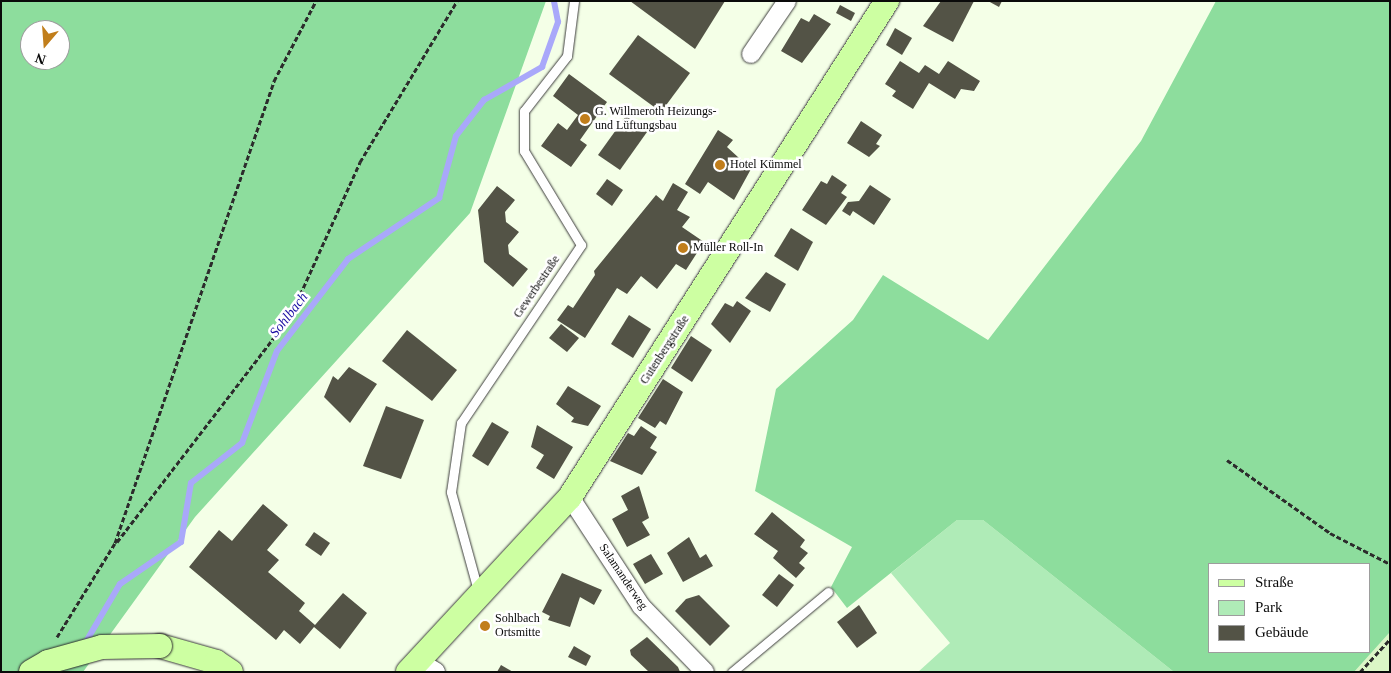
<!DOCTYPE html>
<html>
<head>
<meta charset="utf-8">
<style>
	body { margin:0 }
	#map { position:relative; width:1391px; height:673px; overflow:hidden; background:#f4ffe7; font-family:Georgia,serif }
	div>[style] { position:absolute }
	.farmland>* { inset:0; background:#dbf6c6 }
	.green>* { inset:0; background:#afebb7 }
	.forest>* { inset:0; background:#8ddd9d }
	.stream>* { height:6px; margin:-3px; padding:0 3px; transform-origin:3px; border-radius:3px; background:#a9a8fa }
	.building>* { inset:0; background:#535346 }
	.path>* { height:3px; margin-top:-1.5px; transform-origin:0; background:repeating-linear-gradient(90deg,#2c2c2c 0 5px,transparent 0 7.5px) }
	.roads { filter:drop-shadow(0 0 1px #3d3d3d) drop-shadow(0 0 1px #3d3d3d) }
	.lane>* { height:9px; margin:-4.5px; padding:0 4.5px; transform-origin:4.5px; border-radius:4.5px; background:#fff }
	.street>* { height:18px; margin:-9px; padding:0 9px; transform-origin:9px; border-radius:9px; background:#fff }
	.secondary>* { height:24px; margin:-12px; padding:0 12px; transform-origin:12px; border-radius:12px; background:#cdffa2 }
	.bridges { filter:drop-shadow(0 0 1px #2c2c2c) drop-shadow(0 0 1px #2c2c2c) }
	.secondary-bridge>* { height:24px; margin:-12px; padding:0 12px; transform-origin:12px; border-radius:12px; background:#cdffa2 }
	.dots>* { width:14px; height:14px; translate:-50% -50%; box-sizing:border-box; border:2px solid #fff; border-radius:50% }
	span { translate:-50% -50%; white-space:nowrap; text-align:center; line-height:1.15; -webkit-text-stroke:5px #fff; paint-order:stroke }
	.poi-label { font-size:12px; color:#0a0a0a }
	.left { translate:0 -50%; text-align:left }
	.street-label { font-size:12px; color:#0a0a0a }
	.water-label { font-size:14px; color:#190da2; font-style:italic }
	.frame { position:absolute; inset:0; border:2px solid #0a0a0a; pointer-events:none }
	.legend { position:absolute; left:1208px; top:563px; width:162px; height:90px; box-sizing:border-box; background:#fff; border:1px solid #9d9d9d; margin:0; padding:6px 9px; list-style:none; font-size:15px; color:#0a0a0a }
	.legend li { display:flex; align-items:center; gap:10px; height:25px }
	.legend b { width:25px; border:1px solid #9d9d9d }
	.north { position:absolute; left:20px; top:20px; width:50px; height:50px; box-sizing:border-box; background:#fff; border:1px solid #9d9d9d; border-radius:50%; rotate:198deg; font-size:14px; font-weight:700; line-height:20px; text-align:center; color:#0a0a0a }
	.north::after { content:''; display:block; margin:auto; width:18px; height:22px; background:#c17e1b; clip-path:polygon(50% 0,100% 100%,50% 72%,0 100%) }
</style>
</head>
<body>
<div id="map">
	<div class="farmland">
		<div style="clip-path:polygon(1390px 632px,1390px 672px,1354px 672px)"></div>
	</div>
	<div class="green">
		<div style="clip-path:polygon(957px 520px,983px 520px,1174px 672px,918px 672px,950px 643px,891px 573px)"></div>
	</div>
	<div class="forest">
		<div style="clip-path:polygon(evenodd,1px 1px,546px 1px,470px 213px,195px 517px,83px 672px,1px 672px,1px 1px,30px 30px,60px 30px,60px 60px,30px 60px,30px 30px)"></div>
		<div style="clip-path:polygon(evenodd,1216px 1px,1390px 1px,1390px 632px,1354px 672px,1174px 672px,983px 520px,957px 520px,847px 608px,831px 587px,852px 547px,755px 491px,776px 389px,853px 320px,883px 275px,988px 340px,1141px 141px,1216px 1px,1210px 564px,1370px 564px,1370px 652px,1210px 652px,1210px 564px)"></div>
	</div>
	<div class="stream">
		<div style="left:84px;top:645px;width:71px;rotate:-59.5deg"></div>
		<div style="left:120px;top:584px;width:74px;rotate:-34.5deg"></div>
		<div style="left:181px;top:542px;width:60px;rotate:-80.4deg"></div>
		<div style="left:191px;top:483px;width:65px;rotate:-38.1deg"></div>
		<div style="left:242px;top:443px;width:98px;rotate:-69.2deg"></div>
		<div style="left:277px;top:351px;width:116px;rotate:-52.3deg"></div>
		<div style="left:348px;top:259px;width:110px;rotate:-33.8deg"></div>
		<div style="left:439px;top:198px;width:64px;rotate:-74.7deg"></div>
		<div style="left:456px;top:136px;width:46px;rotate:-52.1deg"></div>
		<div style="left:484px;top:100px;width:67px;rotate:-29.6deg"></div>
		<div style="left:542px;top:67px;width:48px;rotate:-70.4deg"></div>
		<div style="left:558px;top:22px;width:21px;rotate:-101deg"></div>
	</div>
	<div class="building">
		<div style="clip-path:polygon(630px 1px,725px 1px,695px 49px)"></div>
		<div style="clip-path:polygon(941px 1px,974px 1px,953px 42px,923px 26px)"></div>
		<div style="clip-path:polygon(988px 1px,1002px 1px,999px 7px)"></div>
		<div style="clip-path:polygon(840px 5px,855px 13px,851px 21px,836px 13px)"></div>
		<div style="clip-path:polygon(814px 14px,831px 24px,802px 63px,781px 51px,801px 18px,809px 22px)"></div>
		<div style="clip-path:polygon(895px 28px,912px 38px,902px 55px,886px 45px)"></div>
		<div style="clip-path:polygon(638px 35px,690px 73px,661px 112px,609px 74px)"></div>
		<div style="clip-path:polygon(900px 61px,919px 73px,925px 65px,939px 74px,948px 61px,980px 81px,974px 91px,961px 89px,955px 99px,929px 83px,913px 109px,892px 96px,896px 91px,885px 84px)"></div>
		<div style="clip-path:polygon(569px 74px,607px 102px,580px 140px,587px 145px,571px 167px,541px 146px,558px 123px,567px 130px,578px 115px,553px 96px)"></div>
		<div style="clip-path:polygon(626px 116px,647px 132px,620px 170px,598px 155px)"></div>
		<div style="clip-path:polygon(861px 121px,882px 135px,876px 144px,880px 146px,869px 157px,847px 143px)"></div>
		<div style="clip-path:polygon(718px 130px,733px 140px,727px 147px,751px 169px,734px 200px,708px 182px,700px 194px,685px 184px)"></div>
		<div style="clip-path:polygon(832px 175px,847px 185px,841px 193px,847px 197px,826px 225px,802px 210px,821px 181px,827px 184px)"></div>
		<div style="clip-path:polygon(607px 179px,623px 190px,612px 206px,596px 194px)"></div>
		<div style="clip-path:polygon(673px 183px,688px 192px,677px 210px,690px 217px,682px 227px,704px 242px,686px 270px,676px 264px,657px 289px,641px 276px,627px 294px,617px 288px,585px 338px,557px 320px,568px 305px,573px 308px,595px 275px,594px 271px,656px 195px,663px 201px)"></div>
		<div style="clip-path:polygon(870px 185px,891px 199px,874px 225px,853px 211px,850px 216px,842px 211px,848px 202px,859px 201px)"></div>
		<div style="clip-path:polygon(497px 186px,515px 200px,505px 212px,506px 222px,519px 232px,508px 245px,509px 254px,528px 269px,513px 287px,484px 262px,478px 210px)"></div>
		<div style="clip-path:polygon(791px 228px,813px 242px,798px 271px,774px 256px)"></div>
		<div style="clip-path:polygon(766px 272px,786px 284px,770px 312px,745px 298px)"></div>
		<div style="clip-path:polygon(737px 301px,751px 311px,730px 343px,711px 324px,725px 303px,733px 307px)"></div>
		<div style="clip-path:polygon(629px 315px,651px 329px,633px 358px,611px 344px)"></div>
		<div style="clip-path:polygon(561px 324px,579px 338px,567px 352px,549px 338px)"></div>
		<div style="clip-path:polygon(407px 330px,457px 370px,432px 401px,382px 361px)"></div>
		<div style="clip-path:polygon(691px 336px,712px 350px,692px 382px,671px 368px)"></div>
		<div style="clip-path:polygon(349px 367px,377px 384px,350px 423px,324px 397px,333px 376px,338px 380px)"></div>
		<div style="clip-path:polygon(663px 379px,683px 392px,666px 425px,660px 421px,655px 428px,638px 418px)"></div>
		<div style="clip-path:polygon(568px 386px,601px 406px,588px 426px,571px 422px,574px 418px,556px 404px)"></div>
		<div style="clip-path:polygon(386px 406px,424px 420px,401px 479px,363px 466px)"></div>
		<div style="clip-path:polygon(492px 422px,509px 432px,488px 466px,472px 456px)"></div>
		<div style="clip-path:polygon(537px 425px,573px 447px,554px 479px,536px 468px,544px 455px,531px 447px)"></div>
		<div style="clip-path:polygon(641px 426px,657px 437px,650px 448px,657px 452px,642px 475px,610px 461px,628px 433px,634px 436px)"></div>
		<div style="clip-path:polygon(639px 486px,649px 518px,642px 522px,650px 535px,627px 547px,612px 519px,628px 510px,621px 496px)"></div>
		<div style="clip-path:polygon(263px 504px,288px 525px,267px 550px,279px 560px,268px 572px,305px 603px,299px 611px,315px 625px,343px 593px,367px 613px,340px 649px,314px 627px,300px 644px,284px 630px,276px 640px,189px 567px,219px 530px,232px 541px)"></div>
		<div style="clip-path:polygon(772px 512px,805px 540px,800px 547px,808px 553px,799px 563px,805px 568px,796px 578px,773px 558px,778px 551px,754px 534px)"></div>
		<div style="clip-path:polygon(314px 532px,330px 543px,321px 556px,305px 545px)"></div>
		<div style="clip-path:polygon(689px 537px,700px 558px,706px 554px,713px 566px,683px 582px,667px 553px)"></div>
		<div style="clip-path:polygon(651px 554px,663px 574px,645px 584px,633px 564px)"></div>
		<div style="clip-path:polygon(562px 573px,602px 590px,594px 605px,580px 597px,570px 627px,548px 620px,550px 616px,542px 612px)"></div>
		<div style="clip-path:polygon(779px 574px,794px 585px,777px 607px,762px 595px)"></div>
		<div style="clip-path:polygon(699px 595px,730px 626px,710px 646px,675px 611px,686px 599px)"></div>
		<div style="clip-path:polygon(859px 605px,877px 633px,857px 648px,837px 622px)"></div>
		<div style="clip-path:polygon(647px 637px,678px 667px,680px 672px,649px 672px,631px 655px,630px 650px)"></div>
		<div style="clip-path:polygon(574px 646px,591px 656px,586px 666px,568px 657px)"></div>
		<div style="clip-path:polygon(501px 665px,513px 672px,497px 672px)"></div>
	</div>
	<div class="path">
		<div style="left:1227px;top:460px;width:126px;rotate:35.3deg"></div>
		<div style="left:1330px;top:533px;width:68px;rotate:27.3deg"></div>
		<div style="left:117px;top:542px;width:286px;rotate:-52.5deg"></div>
		<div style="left:291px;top:315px;width:168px;rotate:-65.7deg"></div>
		<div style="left:360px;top:162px;width:188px;rotate:-58.9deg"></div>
		<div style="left:57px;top:637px;width:110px;rotate:-58.3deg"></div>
		<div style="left:115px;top:543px;width:489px;rotate:-71deg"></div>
		<div style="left:274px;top:81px;width:90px;rotate:-62.3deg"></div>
		<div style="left:1360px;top:672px;width:45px;rotate:-47.7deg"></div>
	</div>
	<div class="roads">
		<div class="lane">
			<div style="left:479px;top:594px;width:106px;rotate:-105.4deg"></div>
			<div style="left:451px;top:492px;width:70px;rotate:-81.8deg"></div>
			<div style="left:461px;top:423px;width:215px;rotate:-56deg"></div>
			<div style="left:581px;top:245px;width:110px;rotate:-121.2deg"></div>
			<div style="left:524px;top:151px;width:40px;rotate:-90deg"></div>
			<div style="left:524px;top:111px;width:70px;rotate:-52deg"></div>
			<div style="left:567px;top:56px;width:55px;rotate:-82.7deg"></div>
			<div style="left:732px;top:672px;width:125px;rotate:-39.8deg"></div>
		</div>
		<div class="street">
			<div style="left:751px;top:54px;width:64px;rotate:-55.8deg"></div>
			<div style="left:570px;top:497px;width:130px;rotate:56.9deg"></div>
			<div style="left:641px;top:606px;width:92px;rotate:45.9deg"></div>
			<div style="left:418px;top:661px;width:21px;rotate:31deg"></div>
		</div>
		<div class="secondary">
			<div style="left:160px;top:646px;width:58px;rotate:15.9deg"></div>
			<div style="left:216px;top:662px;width:18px;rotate:34deg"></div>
			<div style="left:408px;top:672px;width:238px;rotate:-47.2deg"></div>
			<div style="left:570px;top:497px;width:589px;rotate:-57.42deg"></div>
		</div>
	</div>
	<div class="bridges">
		<div class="secondary-bridge">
			<div style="left:31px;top:672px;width:20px;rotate:-30deg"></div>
			<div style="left:48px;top:662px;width:56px;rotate:-15.5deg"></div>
			<div style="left:102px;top:647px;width:58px;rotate:-1deg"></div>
		</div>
	</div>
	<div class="dots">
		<div style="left:585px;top:119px;background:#c17e1b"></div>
		<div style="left:720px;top:165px;background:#c17e1b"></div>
		<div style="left:683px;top:248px;background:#c17e1b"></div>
		<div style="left:485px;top:626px;background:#c17e1b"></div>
	</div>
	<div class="poi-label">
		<span class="left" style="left:595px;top:119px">G. Willmeroth Heizungs-<br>und Lüftungsbau</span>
		<span class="left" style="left:730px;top:165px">Hotel Kümmel</span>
		<span class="left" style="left:693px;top:248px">Müller Roll-In</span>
		<span class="left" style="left:495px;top:626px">Sohlbach<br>Ortsmitte</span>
	</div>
	<div class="street-label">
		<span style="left:537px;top:287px;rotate:-56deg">Gewerbestraße</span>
		<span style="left:665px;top:350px;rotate:-57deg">Gutenbergstraße</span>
		<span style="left:623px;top:577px;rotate:56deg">Salamanderweg</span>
	</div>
	<div class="water-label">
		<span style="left:289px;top:315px;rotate:-52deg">Sohlbach</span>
	</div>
	<div class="frame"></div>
	<ul class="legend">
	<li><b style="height:6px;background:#cdffa2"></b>Straße</li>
	<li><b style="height:14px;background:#afebb7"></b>Park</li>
	<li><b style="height:14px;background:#535346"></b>Gebäude</li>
	</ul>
	<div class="north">N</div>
</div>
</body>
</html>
